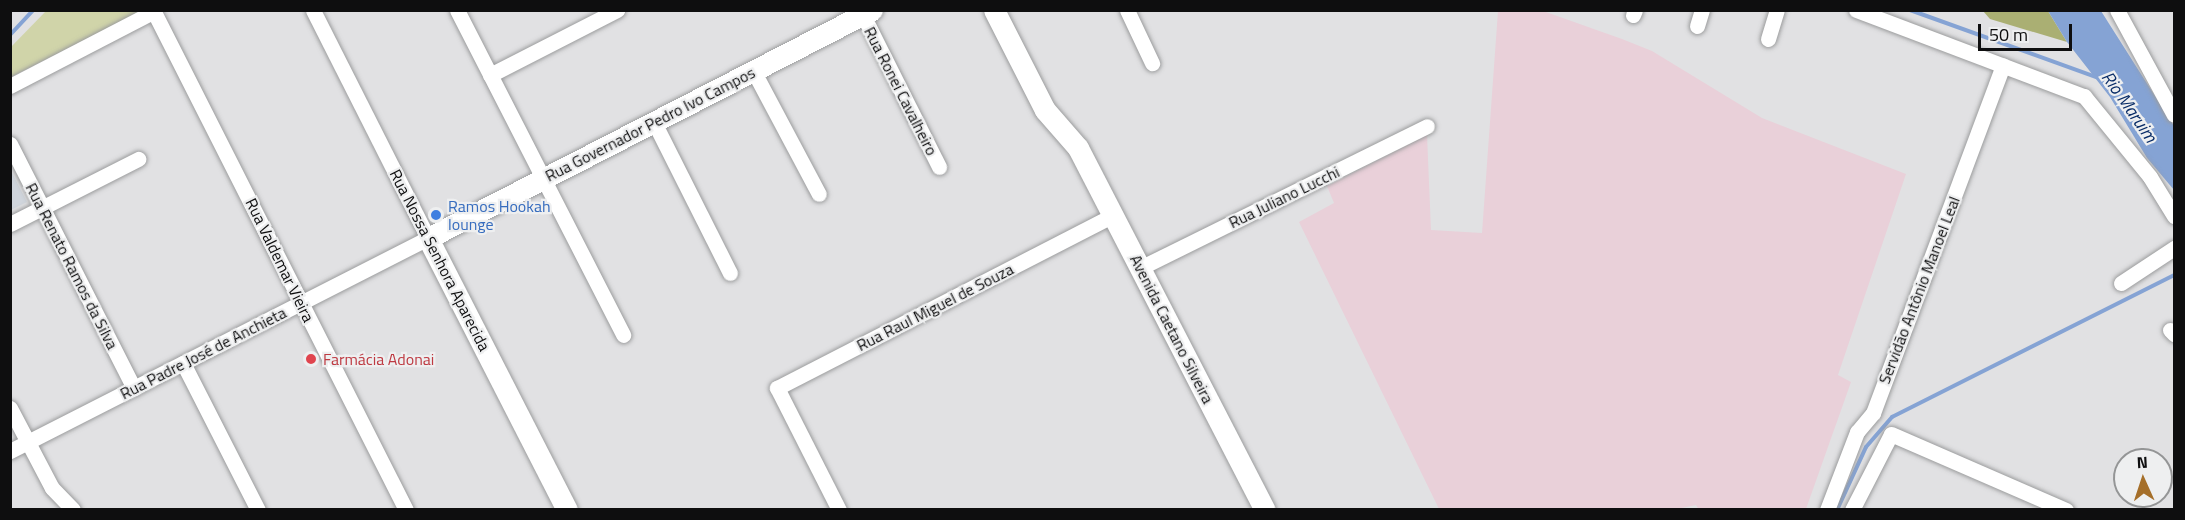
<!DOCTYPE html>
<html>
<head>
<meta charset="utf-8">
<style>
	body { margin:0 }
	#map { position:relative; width:2185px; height:520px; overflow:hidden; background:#e1e1e3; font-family:"Titillium Web",sans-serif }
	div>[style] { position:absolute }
	.built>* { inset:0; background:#d0d5dc }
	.industrial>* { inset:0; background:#e9d0d9 }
	.green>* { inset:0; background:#d0d4a9 }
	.forest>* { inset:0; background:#aaaf73 }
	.water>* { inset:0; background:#85a3d4 }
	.stream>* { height:4px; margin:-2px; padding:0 2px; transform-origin:2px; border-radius:2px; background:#85a3d4 }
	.roads { filter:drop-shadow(0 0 2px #9b9c9d) drop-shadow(0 0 2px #9b9c9d) }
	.street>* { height:15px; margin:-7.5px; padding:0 7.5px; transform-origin:7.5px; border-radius:7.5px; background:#fff }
	.secondary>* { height:21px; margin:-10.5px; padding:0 10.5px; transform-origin:10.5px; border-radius:10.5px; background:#fff }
	.dots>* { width:16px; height:16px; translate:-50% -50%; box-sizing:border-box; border:3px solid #eeeff0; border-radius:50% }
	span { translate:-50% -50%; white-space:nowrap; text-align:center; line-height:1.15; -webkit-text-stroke:4.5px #eeeff0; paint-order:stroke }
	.street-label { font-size:16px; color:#0e0e0f }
	.shop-label { font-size:16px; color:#366cbe }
	.left { translate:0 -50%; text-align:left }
	.health-label { font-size:16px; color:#be3a42 }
	.water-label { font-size:18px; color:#092c67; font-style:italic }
	.frame { position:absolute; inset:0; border:12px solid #0e0e0f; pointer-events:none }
	.north { position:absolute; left:2113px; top:448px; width:60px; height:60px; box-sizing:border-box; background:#eeeff0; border:2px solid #949596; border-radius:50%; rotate:357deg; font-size:16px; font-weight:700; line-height:24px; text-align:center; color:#0e0e0f }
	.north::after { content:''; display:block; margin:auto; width:21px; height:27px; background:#a56f2a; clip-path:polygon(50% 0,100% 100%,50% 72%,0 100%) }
	.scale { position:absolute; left:1978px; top:24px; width:94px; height:27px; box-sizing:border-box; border:3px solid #0e0e0f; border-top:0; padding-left:8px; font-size:18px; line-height:21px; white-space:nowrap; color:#0e0e0f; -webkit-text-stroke:4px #eeeff0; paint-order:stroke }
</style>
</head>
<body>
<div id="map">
	<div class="built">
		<div style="clip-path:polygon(11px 171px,27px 202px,11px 210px,10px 210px)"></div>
	</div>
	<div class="industrial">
		<div style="clip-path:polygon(1498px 11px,1543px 11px,1622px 39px,1652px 51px,1762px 118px,1906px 174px,1838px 375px,1851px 382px,1806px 509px,1699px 510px,1696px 505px,1672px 510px,1439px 509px,1299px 222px,1334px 203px,1327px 186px,1427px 135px,1431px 230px,1482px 233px)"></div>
	</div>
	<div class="green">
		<div style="clip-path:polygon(46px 11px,142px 11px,11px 77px,10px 48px)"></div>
	</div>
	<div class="forest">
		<div style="clip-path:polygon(1983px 11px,2048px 11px,2067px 42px,1990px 19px)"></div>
	</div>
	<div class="water">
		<div style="clip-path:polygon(2048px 11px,2101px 11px,2174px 126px,2174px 190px,2147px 158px,2110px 97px,2067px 42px)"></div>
	</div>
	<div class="stream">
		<div style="left:1910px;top:10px;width:198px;rotate:19.8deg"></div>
		<div style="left:10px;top:35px;width:34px;rotate:-47deg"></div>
		<div style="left:1837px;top:510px;width:69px;rotate:-65.3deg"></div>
		<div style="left:1866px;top:447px;width:40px;rotate:-49deg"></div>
		<div style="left:1892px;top:417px;width:316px;rotate:-26.7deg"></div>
	</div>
	<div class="roads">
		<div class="street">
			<div style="left:153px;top:10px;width:560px;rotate:63.16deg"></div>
			<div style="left:457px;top:10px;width:365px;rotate:62.9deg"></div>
			<div style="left:1127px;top:10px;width:59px;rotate:64.7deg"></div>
			<div style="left:1856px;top:10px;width:244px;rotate:20.7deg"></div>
			<div style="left:2084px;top:96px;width:104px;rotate:50.8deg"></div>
			<div style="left:2150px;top:177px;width:46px;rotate:58.4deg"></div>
			<div style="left:2117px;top:10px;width:119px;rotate:61.5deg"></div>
			<div style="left:863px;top:15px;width:170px;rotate:63.4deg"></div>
			<div style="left:1633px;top:15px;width:5px;rotate:-68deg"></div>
			<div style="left:1697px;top:26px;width:17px;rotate:-73deg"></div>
			<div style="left:1768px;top:39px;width:30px;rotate:-73deg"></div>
			<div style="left:754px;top:72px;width:138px;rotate:62deg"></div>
			<div style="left:490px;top:75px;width:143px;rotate:-27.1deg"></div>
			<div style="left:10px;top:86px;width:161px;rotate:-27.4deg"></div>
			<div style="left:654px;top:122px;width:169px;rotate:63.3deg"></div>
			<div style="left:10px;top:144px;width:274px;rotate:63.1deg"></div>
			<div style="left:10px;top:224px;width:144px;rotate:-26.9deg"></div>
			<div style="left:1140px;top:268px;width:320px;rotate:-26.3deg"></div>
			<div style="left:2121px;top:283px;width:64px;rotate:-33.4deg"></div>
			<div style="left:2170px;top:330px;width:6px;rotate:45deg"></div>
			<div style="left:183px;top:363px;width:165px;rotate:63deg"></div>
			<div style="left:10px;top:408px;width:90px;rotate:62.3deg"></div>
			<div style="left:52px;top:488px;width:30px;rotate:46deg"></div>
			<div style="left:10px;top:451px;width:469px;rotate:-27deg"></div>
			<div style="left:428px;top:238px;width:255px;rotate:-116.8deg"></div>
			<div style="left:839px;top:510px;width:137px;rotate:-116.9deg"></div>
			<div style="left:777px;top:388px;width:378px;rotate:-27.2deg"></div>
			<div style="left:1827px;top:510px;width:84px;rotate:-69deg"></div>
			<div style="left:1857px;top:432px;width:25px;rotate:-50deg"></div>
			<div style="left:1873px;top:413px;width:371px;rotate:-69.5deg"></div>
			<div style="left:1852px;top:510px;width:85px;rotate:-62.8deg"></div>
			<div style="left:1891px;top:434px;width:191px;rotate:23.5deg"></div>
		</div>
		<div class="secondary">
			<div style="left:994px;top:10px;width:112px;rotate:63deg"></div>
			<div style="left:1045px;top:110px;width:50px;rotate:49deg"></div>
			<div style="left:1078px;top:148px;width:407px;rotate:62.7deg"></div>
			<div style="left:567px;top:510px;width:305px;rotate:-117.1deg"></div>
			<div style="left:428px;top:238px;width:499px;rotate:-27.2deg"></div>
		</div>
	</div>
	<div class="dots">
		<div style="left:436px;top:215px;background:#3f7fe0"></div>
		<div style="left:311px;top:359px;background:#e0444e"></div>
	</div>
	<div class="street-label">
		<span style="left:901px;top:91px;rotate:63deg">Rua Ronei Cavalheiro</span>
		<span style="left:650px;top:124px;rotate:-27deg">Rua Governador Pedro Ivo Campos</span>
		<span style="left:1284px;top:197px;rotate:-26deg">Rua Juliano Lucchi</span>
		<span style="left:280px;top:260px;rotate:64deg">Rua Valdemar Vieira</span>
		<span style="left:440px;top:260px;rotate:63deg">Rua Nossa Senhora Aparecida</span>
		<span style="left:72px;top:266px;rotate:63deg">Rua Renato Ramos da Silva</span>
		<span style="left:1919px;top:290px;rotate:-69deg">Servidão Antônio Manoel Leal</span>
		<span style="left:935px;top:307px;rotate:-27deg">Rua Raul Miguel de Souza</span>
		<span style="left:1172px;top:329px;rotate:63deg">Avenida Caetano Silveira</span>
		<span style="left:203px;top:353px;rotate:-27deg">Rua Padre José de Anchieta</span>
	</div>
	<div class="shop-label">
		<span class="left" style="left:448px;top:215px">Ramos Hookah<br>lounge</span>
	</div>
	<div class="health-label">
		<span class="left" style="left:323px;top:359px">Farmácia Adonai</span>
	</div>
	<div class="water-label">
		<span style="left:2129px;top:107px;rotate:55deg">Rio Maruim</span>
	</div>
	<div class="frame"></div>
	<div class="north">N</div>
	<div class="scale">50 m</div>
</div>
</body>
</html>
